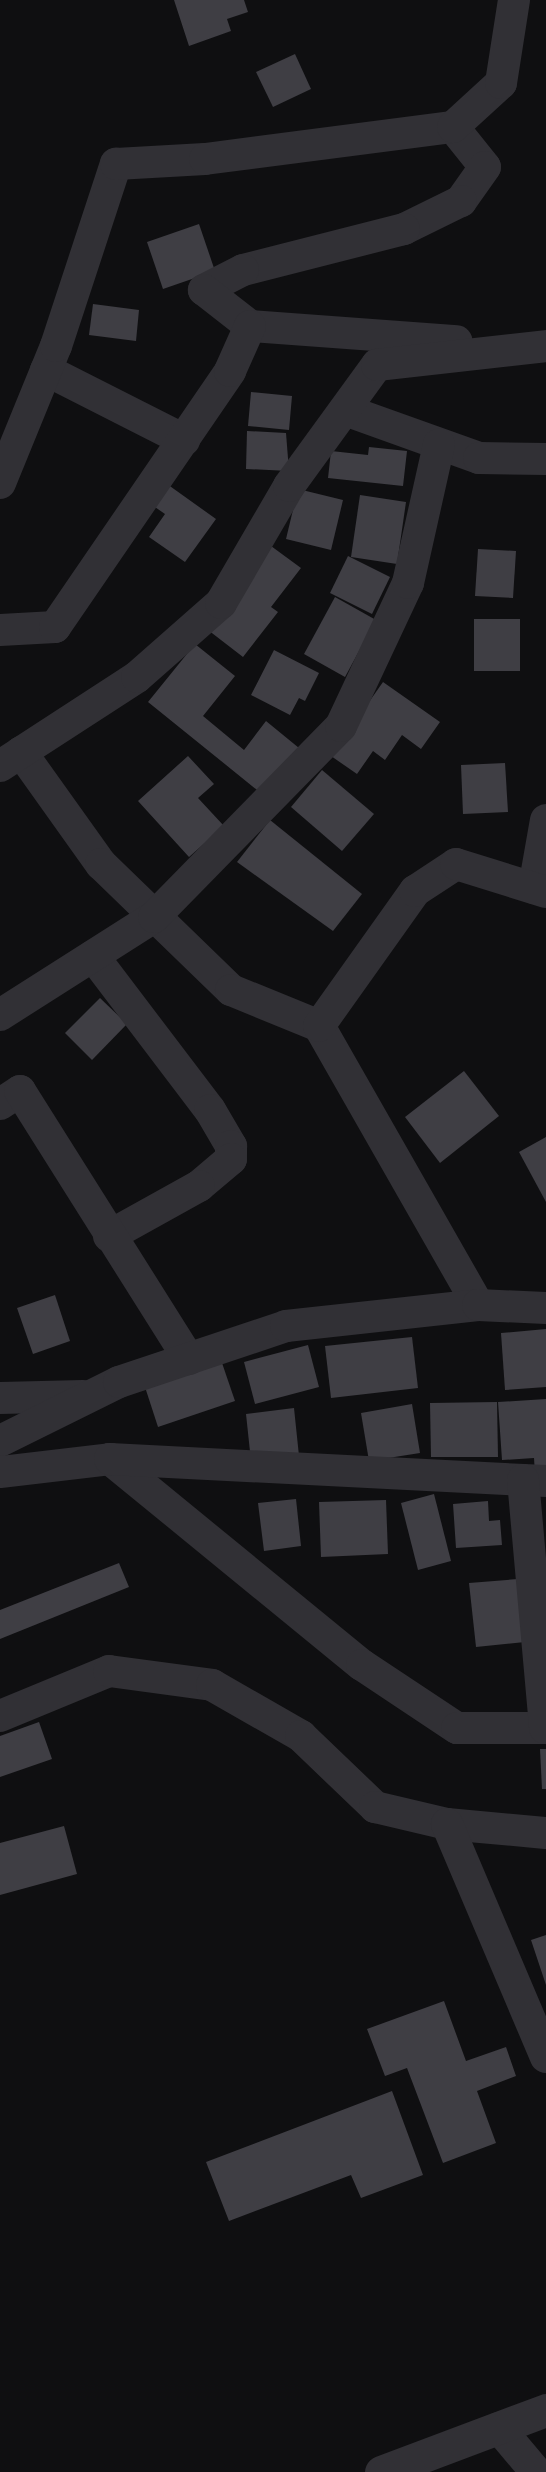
<!DOCTYPE html>
<html>
<head>
<meta charset="utf-8">
<style>
	body { margin:0 }
	#map { position:relative; width:546px; height:2472px; overflow:hidden; background:#0f0f11; font-family:Ubuntu,sans-serif }
	div>[style] { position:absolute }
	.building>* { inset:0; background:#3f3e44 }
	.minor>* { height:32px; margin:-16px; padding:0 16px; transform-origin:16px; border-radius:16px; background:#313035 }
	.tertiary>* { height:33px; margin:-16.5px; padding:0 16.5px; transform-origin:16.5px; border-radius:16.5px; background:#313035 }
	span { translate:-50% -50%; white-space:nowrap; text-align:center; line-height:1.15; -webkit-text-stroke:4.5px #0b0a0b; paint-order:stroke }
</style>
</head>
<body>
<div id="map">
	<div class="building">
		<div style="clip-path:polygon(174px 0,244px 0,248px 12px,227px 19px,231px 31px,189px 46px)"></div>
		<div style="clip-path:polygon(295px 54px,311px 89px,273px 107px,256px 72px)"></div>
		<div style="clip-path:polygon(199px 224px,215px 271px,163px 289px,147px 242px)"></div>
		<div style="clip-path:polygon(93px 304px,139px 310px,136px 341px,89px 335px)"></div>
		<div style="clip-path:polygon(251px 392px,292px 396px,289px 430px,248px 426px)"></div>
		<div style="clip-path:polygon(247px 431px,286px 433px,289px 471px,246px 469px)"></div>
		<div style="clip-path:polygon(369px 447px,407px 451px,403px 486px,328px 478px,331px 451px,368px 455px)"></div>
		<div style="clip-path:polygon(167px 484px,216px 519px,185px 562px,149px 537px,165px 514px,152px 505px)"></div>
		<div style="clip-path:polygon(298px 489px,343px 500px,331px 550px,286px 539px)"></div>
		<div style="clip-path:polygon(360px 495px,406px 502px,397px 564px,351px 557px)"></div>
		<div style="clip-path:polygon(271px 546px,301px 568px,271px 607px,278px 612px,243px 657px,208px 630px)"></div>
		<div style="clip-path:polygon(478px 549px,516px 551px,513px 598px,475px 596px)"></div>
		<div style="clip-path:polygon(348px 556px,390px 577px,372px 614px,330px 593px)"></div>
		<div style="clip-path:polygon(335px 597px,376px 620px,345px 677px,304px 654px)"></div>
		<div style="clip-path:polygon(474px 619px,520px 619px,520px 671px,474px 671px)"></div>
		<div style="clip-path:polygon(195px 644px,235px 676px,203px 716px,244px 750px,266px 721px,299px 748px,262px 794px,148px 702px)"></div>
		<div style="clip-path:polygon(274px 650px,319px 673px,305px 701px,299px 698px,290px 715px,251px 695px)"></div>
		<div style="clip-path:polygon(383px 682px,440px 722px,421px 749px,402px 735px,385px 760px,373px 751px,357px 774px,331px 756px)"></div>
		<div style="clip-path:polygon(188px 756px,214px 784px,198px 798px,224px 826px,189px 857px,138px 801px)"></div>
		<div style="clip-path:polygon(505px 763px,508px 812px,463px 814px,461px 765px)"></div>
		<div style="clip-path:polygon(322px 770px,374px 814px,342px 851px,291px 807px)"></div>
		<div style="clip-path:polygon(270px 820px,362px 894px,333px 931px,237px 862px)"></div>
		<div style="clip-path:polygon(100px 998px,127px 1024px,92px 1060px,65px 1033px)"></div>
		<div style="clip-path:polygon(464px 1071px,499px 1116px,440px 1163px,405px 1117px)"></div>
		<div style="clip-path:polygon(546px 1137px,546px 1202px,519px 1152px)"></div>
		<div style="clip-path:polygon(55px 1295px,70px 1341px,33px 1354px,17px 1308px)"></div>
		<div style="clip-path:polygon(546px 1329px,546px 1387px,505px 1390px,501px 1333px)"></div>
		<div style="clip-path:polygon(412px 1337px,418px 1388px,331px 1398px,325px 1346px)"></div>
		<div style="clip-path:polygon(308px 1345px,319px 1387px,255px 1404px,244px 1362px)"></div>
		<div style="clip-path:polygon(221px 1360px,235px 1401px,158px 1427px,145px 1387px)"></div>
		<div style="clip-path:polygon(546px 1399px,546px 1474px,535px 1475px,534px 1458px,502px 1460px,498px 1402px)"></div>
		<div style="clip-path:polygon(497px 1402px,498px 1457px,431px 1457px,430px 1403px)"></div>
		<div style="clip-path:polygon(412px 1404px,420px 1453px,369px 1461px,361px 1413px)"></div>
		<div style="clip-path:polygon(294px 1408px,299px 1456px,251px 1461px,246px 1414px)"></div>
		<div style="clip-path:polygon(434px 1494px,451px 1561px,418px 1570px,401px 1503px)"></div>
		<div style="clip-path:polygon(296px 1499px,301px 1546px,264px 1551px,258px 1503px)"></div>
		<div style="clip-path:polygon(386px 1500px,388px 1554px,321px 1557px,319px 1502px)"></div>
		<div style="clip-path:polygon(488px 1501px,489px 1521px,500px 1520px,502px 1545px,456px 1548px,453px 1504px)"></div>
		<div style="clip-path:polygon(119px 1563px,129px 1587px,0 1639px,0 1610px)"></div>
		<div style="clip-path:polygon(518px 1579px,525px 1642px,476px 1647px,469px 1583px)"></div>
		<div style="clip-path:polygon(39px 1722px,52px 1759px,0 1777px,0 1736px)"></div>
		<div style="clip-path:polygon(540px 1749px,546px 1749px,546px 1789px,542px 1789px)"></div>
		<div style="clip-path:polygon(64px 1826px,77px 1874px,0 1895px,0 1843px)"></div>
		<div style="clip-path:polygon(546px 1935px,546px 1985px,531px 1940px)"></div>
		<div style="clip-path:polygon(444px 2001px,466px 2061px,506px 2047px,516px 2076px,477px 2091px,496px 2143px,443px 2163px,407px 2068px,385px 2076px,367px 2029px)"></div>
		<div style="clip-path:polygon(392px 2091px,423px 2175px,361px 2198px,351px 2175px,229px 2221px,206px 2162px)"></div>
	</div>
	<div class="minor">
		<div style="left:453px;top:127px;width:51px;rotate:51.3deg"></div>
		<div style="left:485px;top:167px;width:42px;rotate:125.2deg"></div>
		<div style="left:461px;top:201px;width:64px;rotate:153.8deg"></div>
		<div style="left:404px;top:229px;width:166px;rotate:165.7deg"></div>
		<div style="left:243px;top:270px;width:44px;rotate:152.9deg"></div>
		<div style="left:204px;top:290px;width:58px;rotate:38deg"></div>
		<div style="left:250px;top:326px;width:207px;rotate:4.2deg"></div>
		<div style="left:46px;top:370px;width:155px;rotate:26.9deg"></div>
		<div style="left:345px;top:410px;width:142px;rotate:19.7deg"></div>
		<div style="left:479px;top:458px;width:67px;rotate:0.9deg"></div>
		<div style="left:0;top:483px;width:148px;rotate:-67.8deg"></div>
		<div style="left:56px;top:346px;width:192px;rotate:-71.8deg"></div>
		<div style="left:116px;top:164px;width:89px;rotate:-3.2deg"></div>
		<div style="left:205px;top:159px;width:250px;rotate:-7.4deg"></div>
		<div style="left:453px;top:127px;width:65px;rotate:-42.5deg"></div>
		<div style="left:501px;top:83px;width:84px;rotate:-81.1deg"></div>
		<div style="left:0;top:630px;width:55px;rotate:-3.1deg"></div>
		<div style="left:55px;top:627px;width:310px;rotate:-55.6deg"></div>
		<div style="left:230px;top:371px;width:49px;rotate:-66deg"></div>
		<div style="left:21px;top:752px;width:138px;rotate:54.5deg"></div>
		<div style="left:101px;top:864px;width:181px;rotate:44.1deg"></div>
		<div style="left:231px;top:990px;width:95px;rotate:22.2deg"></div>
		<div style="left:319px;top:1026px;width:321px;rotate:60.3deg"></div>
		<div style="left:0;top:766px;width:163px;rotate:-33deg"></div>
		<div style="left:137px;top:677px;width:112px;rotate:-41.4deg"></div>
		<div style="left:221px;top:603px;width:135px;rotate:-59.8deg"></div>
		<div style="left:289px;top:486px;width:150px;rotate:-54deg"></div>
		<div style="left:377px;top:365px;width:170px;rotate:-6.4deg"></div>
		<div style="left:534px;top:888px;width:69px;rotate:-80deg"></div>
		<div style="left:93px;top:956px;width:193px;rotate:52.8deg"></div>
		<div style="left:210px;top:1110px;width:42px;rotate:59.7deg"></div>
		<div style="left:231px;top:1146px;width:13px;rotate:90deg"></div>
		<div style="left:231px;top:1159px;width:42px;rotate:139.8deg"></div>
		<div style="left:199px;top:1186px;width:103px;rotate:150.9deg"></div>
		<div style="left:0;top:1015px;width:183px;rotate:-32.5deg"></div>
		<div style="left:154px;top:917px;width:267px;rotate:-45.6deg"></div>
		<div style="left:341px;top:726px;width:158px;rotate:-64.9deg"></div>
		<div style="left:408px;top:583px;width:142px;rotate:-77.4deg"></div>
		<div style="left:319px;top:1026px;width:166px;rotate:-54.6deg"></div>
		<div style="left:415px;top:891px;width:49px;rotate:-33.4deg"></div>
		<div style="left:456px;top:864px;width:94px;rotate:17.3deg"></div>
		<div style="left:0;top:1104px;width:24px;rotate:-33deg"></div>
		<div style="left:20px;top:1091px;width:317px;rotate:57.8deg"></div>
		<div style="left:0;top:1398px;width:83px;rotate:-1.4deg"></div>
		<div style="left:0;top:1441px;width:133px;rotate:-26.4deg"></div>
		<div style="left:119px;top:1382px;width:176px;rotate:-18.5deg"></div>
		<div style="left:286px;top:1326px;width:193px;rotate:-6.2deg"></div>
		<div style="left:478px;top:1305px;width:68px;rotate:2.5deg"></div>
		<div style="left:110px;top:1459px;width:325px;rotate:39.3deg"></div>
		<div style="left:362px;top:1665px;width:114px;rotate:33.6deg"></div>
		<div style="left:457px;top:1728px;width:89px"></div>
		<div style="left:0;top:1472px;width:111px;rotate:-6.7deg"></div>
		<div style="left:110px;top:1459px;width:437px;rotate:2.9deg"></div>
		<div style="left:523px;top:1480px;width:249px;rotate:84.9deg"></div>
		<div style="left:0;top:1716px;width:118px;rotate:-22.4deg"></div>
		<div style="left:109px;top:1671px;width:104px;rotate:7.7deg"></div>
		<div style="left:212px;top:1685px;width:103px;rotate:29.8deg"></div>
		<div style="left:301px;top:1736px;width:103px;rotate:43.8deg"></div>
		<div style="left:375px;top:1807px;width:74px;rotate:13.3deg"></div>
		<div style="left:447px;top:1824px;width:99px;rotate:5.2deg"></div>
		<div style="left:447px;top:1824px;width:253px;rotate:67deg"></div>
		<div style="left:499px;top:2428px;width:57px;rotate:49.9deg"></div>
	</div>
	<div class="tertiary">
		<div style="left:381px;top:2472px;width:176px;rotate:-20.6deg"></div>
	</div>
</div>
</body>
</html>
